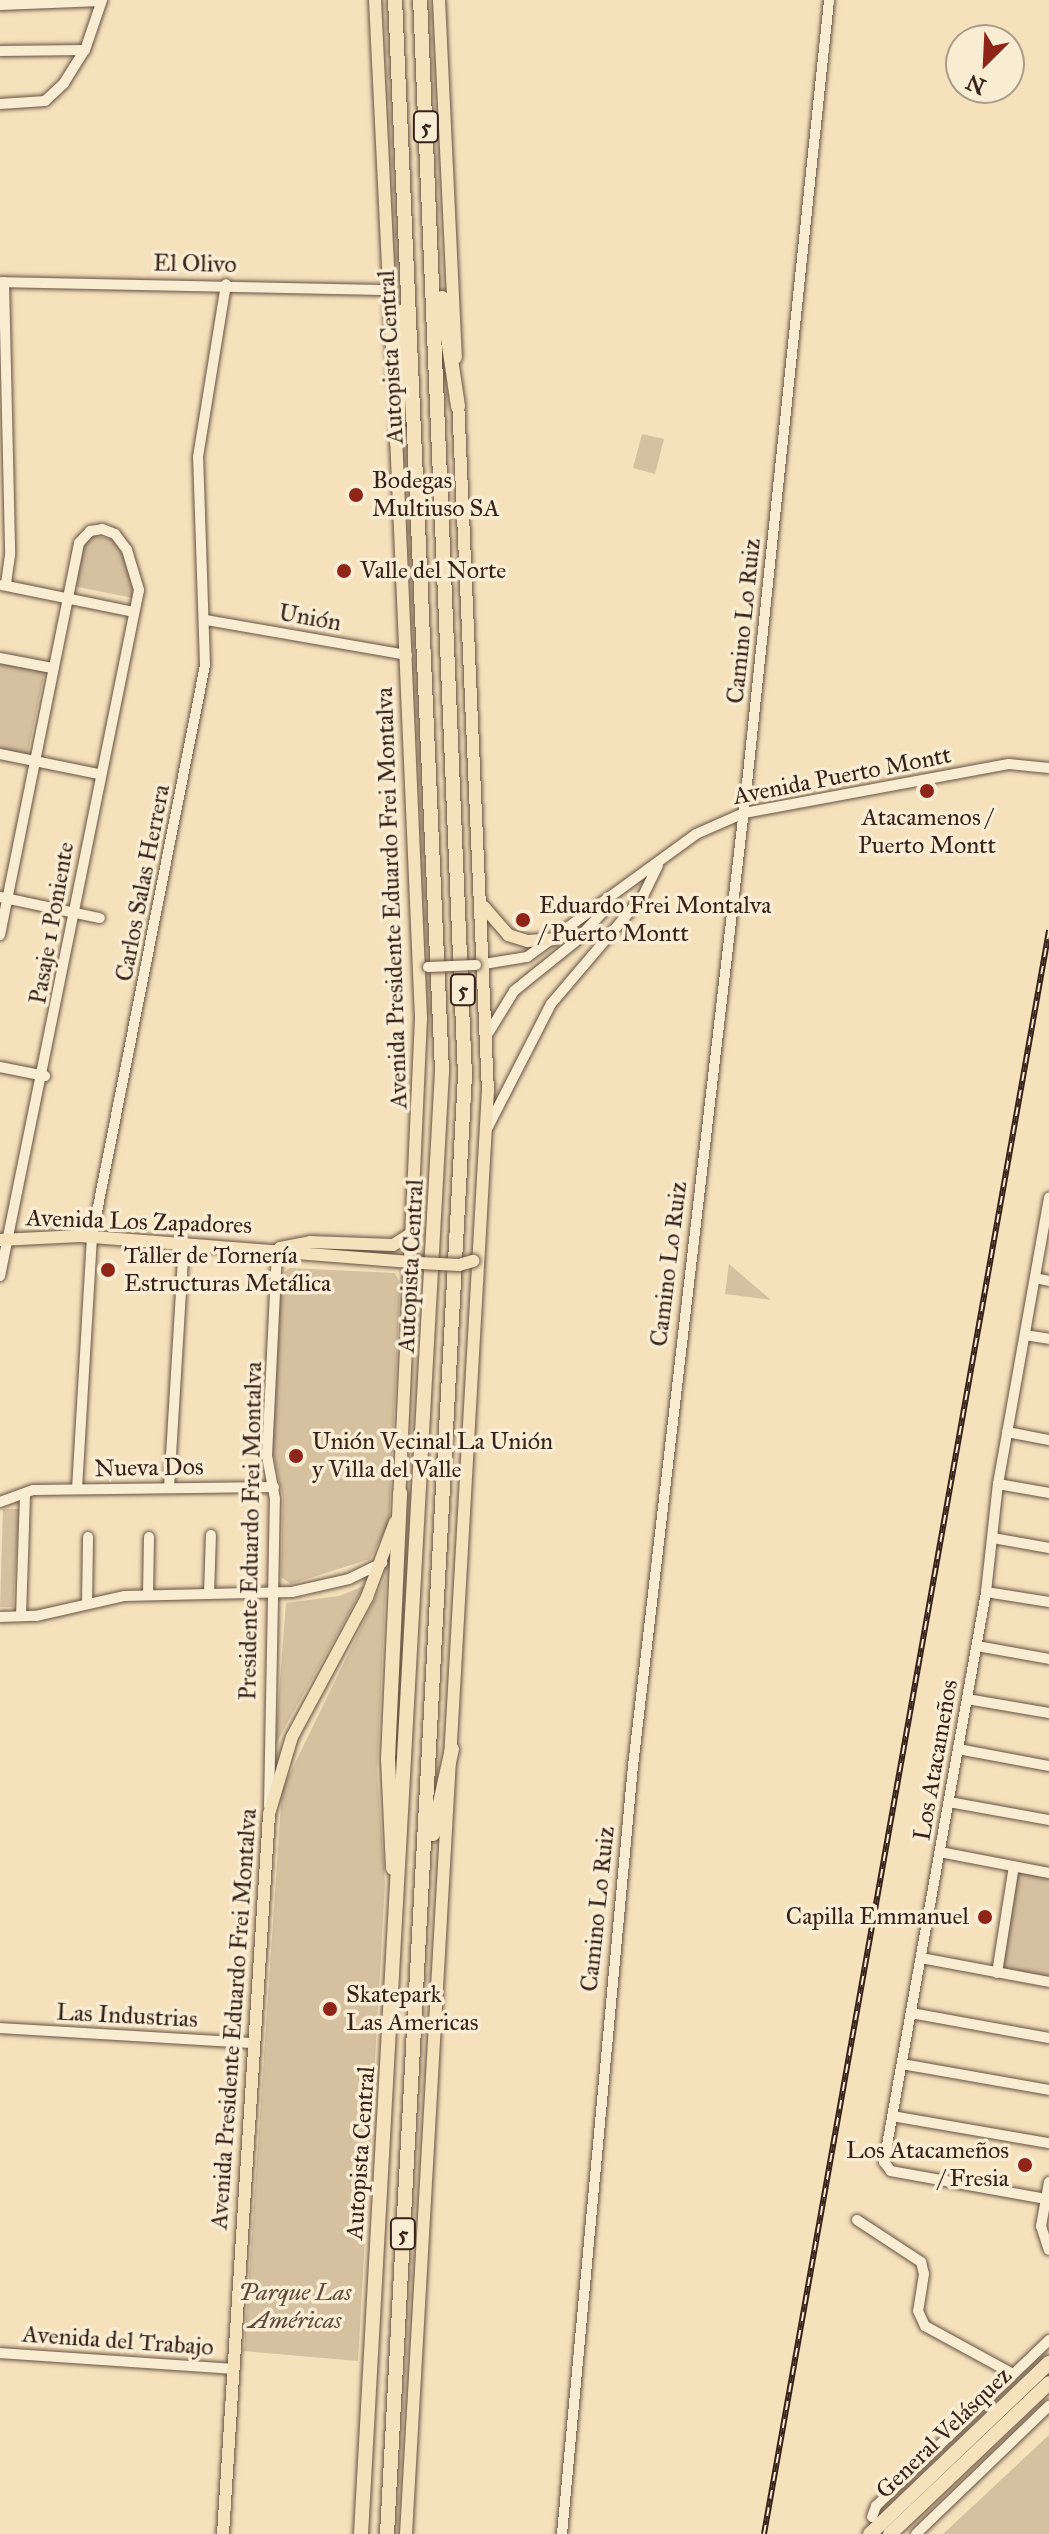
<!DOCTYPE html>
<html>
<head>
<meta charset="utf-8">
<style>
	body { margin:0 }
	#map { position:relative; width:1049px; height:2534px; overflow:hidden; background:#f5e1bc; font-family:"IM FELL Great Primer",serif }
	div>[style] { position:absolute }
	.green>* { inset:0; background:#d5c0a0 }
	.roads { filter:drop-shadow(0 0 2px #665142) drop-shadow(0 0 2px #665142) }
	.minor>* { height:10px; margin:-5px; padding:0 5px; transform-origin:5px; border-radius:5px; background:#f8ecd3 }
	.major>* { height:12px; margin:-6px; padding:0 6px; transform-origin:6px; border-radius:6px; background:#f5e1bc }
	.highway>* { height:14px; margin:-7px; padding:0 7px; transform-origin:7px; border-radius:7px; background:#f5e1bc }
	.rail>* { height:6px; margin-top:-3px; transform-origin:0; background:repeating-linear-gradient(90deg,#f8ecd3 0 9px,#372119 0 18px); box-sizing:border-box; border-block:2px solid #372119 }
	.bridges { filter:drop-shadow(0 0 2px #665142) drop-shadow(0 0 2px #665142) }
	.minor-bridge>* { height:10px; margin:-5px; padding:0 5px; transform-origin:5px; border-radius:5px; background:#f8ecd3 }
	.major-bridge>* { height:12px; margin:-6px; padding:0 6px; transform-origin:6px; border-radius:6px; background:#f5e1bc }
	.dots>* { width:22px; height:22px; translate:-50% -50%; box-sizing:border-box; border:4px solid #f8ecd3; border-radius:50% }
	span { translate:-50% -50%; white-space:nowrap; text-align:center; line-height:1.15; -webkit-text-stroke:7px #f8ecd3; paint-order:stroke }
	.shield-label span { padding:2px 6px; background:#f8ecd3; border:2px solid; border-radius:6px; -webkit-text-stroke-width:0 }
	.shield-label { font-size:22px; color:#372119; font-weight:700 }
	.street-label { font-size:24px; color:#372119 }
	.poi-label { font-size:24px; color:#372119 }
	.left { translate:0 -50%; text-align:left }
	.right { translate:-100% -50%; text-align:right }
	.park-label { font-size:24px; color:#5e493b; font-style:italic }
	.north { position:absolute; left:945px; top:24px; width:80px; height:80px; box-sizing:border-box; background:#f8ecd3; border:2px solid #ab9b89; border-radius:50%; rotate:204deg; font-size:22px; font-weight:700; line-height:32px; text-align:center; color:#372119 }
	.north::after { content:''; display:block; margin:auto; width:28px; height:36px; background:#8f2418; clip-path:polygon(50% 0,100% 100%,50% 72%,0 100%) }
</style>
</head>
<body>
<div id="map">
	<div class="green">
		<div style="clip-path:polygon(642px 434px,664px 439px,655px 474px,633px 468px)"></div>
		<div style="clip-path:polygon(94px 536px,113px 539px,125px 551px,136px 581px,133px 598px,73px 586px,84px 541px)"></div>
		<div style="clip-path:polygon(0 662px,45px 671px,27px 756px,0 750px)"></div>
		<div style="clip-path:polygon(729px 1264px,771px 1300px,725px 1294px)"></div>
		<div style="clip-path:polygon(290px 1268px,395px 1273px,400px 1284px,389px 1523px,370px 1559px,291px 1584px,281px 1577px,283px 1498px,272px 1449px,281px 1275px)"></div>
		<div style="clip-path:polygon(3px 1509px,19px 1509px,13px 1607px,0 1607px)"></div>
		<div style="clip-path:polygon(386px 1576px,377px 1770px,385px 1883px,358px 2361px,244px 2351px,282px 1790px)"></div>
		<div style="clip-path:polygon(364px 1586px,330px 1647px,275px 1745px,286px 1603px,339px 1596px)"></div>
		<div style="clip-path:polygon(1015px 1869px,1049px 1875px,1049px 1980px,999px 1970px)"></div>
		<div style="clip-path:polygon(1049px 2435px,1049px 2534px,943px 2534px)"></div>
	</div>
	<div class="roads">
		<div class="minor">
			<div style="left:0;top:5px;width:101px;rotate:-2.3deg"></div>
			<div style="left:0;top:51px;width:85px;rotate:-0.7deg"></div>
			<div style="left:0;top:104px;width:45px;rotate:-3.8deg"></div>
			<div style="left:45px;top:101px;width:26px;rotate:-43deg"></div>
			<div style="left:64px;top:83px;width:39px;rotate:-58deg"></div>
			<div style="left:85px;top:50px;width:53px;rotate:-71.2deg"></div>
			<div style="left:0;top:282px;width:389px;rotate:1.2deg"></div>
			<div style="left:4px;top:282px;width:273px;rotate:88.7deg"></div>
			<div style="left:10px;top:555px;width:30px;rotate:98deg"></div>
			<div style="left:2px;top:585px;width:134px;rotate:11.6deg"></div>
			<div style="left:206px;top:620px;width:204px;rotate:9.9deg"></div>
			<div style="left:0;top:658px;width:53px;rotate:10.9deg"></div>
			<div style="left:0;top:754px;width:100px;rotate:11.5deg"></div>
			<div style="left:0;top:897px;width:102px;rotate:11.9deg"></div>
			<div style="left:0;top:935px;width:400px;rotate:-78.6deg"></div>
			<div style="left:79px;top:543px;width:16px;rotate:-47deg"></div>
			<div style="left:90px;top:531px;width:12px;rotate:-9deg"></div>
			<div style="left:102px;top:529px;width:14px;rotate:21deg"></div>
			<div style="left:115px;top:534px;width:20px;rotate:53deg"></div>
			<div style="left:127px;top:550px;width:42px;rotate:73.3deg"></div>
			<div style="left:139px;top:590px;width:700px;rotate:101.45deg"></div>
			<div style="left:478px;top:965px;width:50px;rotate:-9.3deg"></div>
			<div style="left:527px;top:957px;width:209px;rotate:-36deg"></div>
			<div style="left:696px;top:834px;width:52px;rotate:-23.6deg"></div>
			<div style="left:744px;top:813px;width:269px;rotate:-10.5deg"></div>
			<div style="left:1009px;top:764px;width:40px;rotate:5.7deg"></div>
			<div style="left:489px;top:1032px;width:48px;rotate:-58.6deg"></div>
			<div style="left:514px;top:991px;width:78px;rotate:-38.8deg"></div>
			<div style="left:575px;top:942px;width:54px;rotate:-47.2deg"></div>
			<div style="left:0;top:1067px;width:46px;rotate:11.3deg"></div>
			<div style="left:487px;top:1129px;width:140px;rotate:-62.9deg"></div>
			<div style="left:551px;top:1004px;width:142px;rotate:-49.6deg"></div>
			<div style="left:643px;top:896px;width:34px;rotate:-64deg"></div>
			<div style="left:1035px;top:1278px;width:14px;rotate:12deg"></div>
			<div style="left:1025px;top:1335px;width:24px;rotate:9deg"></div>
			<div style="left:1007px;top:1432px;width:43px;rotate:10.8deg"></div>
			<div style="left:998px;top:1484px;width:52px;rotate:10deg"></div>
			<div style="left:169px;top:1488px;width:246px;rotate:-86.5deg"></div>
			<div style="left:77px;top:1489px;width:252px;rotate:-86.6deg"></div>
			<div style="left:92px;top:1237px;width:583px;rotate:-78.82deg"></div>
			<div style="left:205px;top:665px;width:208px;rotate:-91.9deg"></div>
			<div style="left:198px;top:457px;width:175px;rotate:-80.8deg"></div>
			<div style="left:0;top:1502px;width:35px;rotate:-20deg"></div>
			<div style="left:33px;top:1490px;width:241px;rotate:-0.7deg"></div>
			<div style="left:993px;top:1538px;width:57px;rotate:10.1deg"></div>
			<div style="left:986px;top:1592px;width:64px;rotate:9deg"></div>
			<div style="left:209px;top:1594px;width:59px;rotate:-88.1deg"></div>
			<div style="left:148px;top:1595px;width:58px;rotate:-89deg"></div>
			<div style="left:87px;top:1604px;width:67px;rotate:-89.1deg"></div>
			<div style="left:21px;top:1616px;width:122px;rotate:-88.1deg"></div>
			<div style="left:0;top:1617px;width:36px;rotate:-2deg"></div>
			<div style="left:36px;top:1616px;width:91px;rotate:-12.7deg"></div>
			<div style="left:125px;top:1596px;width:167px;rotate:-1.4deg"></div>
			<div style="left:292px;top:1592px;width:58px;rotate:-12.8deg"></div>
			<div style="left:349px;top:1579px;width:37px;rotate:-26deg"></div>
			<div style="left:977px;top:1646px;width:73px;rotate:10.2deg"></div>
			<div style="left:967px;top:1699px;width:83px;rotate:9.7deg"></div>
			<div style="left:958px;top:1749px;width:93px;rotate:10.6deg"></div>
			<div style="left:949px;top:1802px;width:102px;rotate:10.2deg"></div>
			<div style="left:269px;top:1806px;width:307px;rotate:-88.9deg"></div>
			<div style="left:275px;top:1499px;width:44px;rotate:-100.5deg"></div>
			<div style="left:267px;top:1456px;width:207px;rotate:-87.2deg"></div>
			<div style="left:940px;top:1852px;width:111px;rotate:10.9deg"></div>
			<div style="left:921px;top:1958px;width:130px;rotate:10.6deg"></div>
			<div style="left:997px;top:1973px;width:108px;rotate:-81deg"></div>
			<div style="left:911px;top:2013px;width:140px;rotate:10.3deg"></div>
			<div style="left:0;top:2028px;width:251px;rotate:3.4deg"></div>
			<div style="left:902px;top:2064px;width:149px;rotate:10deg"></div>
			<div style="left:892px;top:2116px;width:159px;rotate:9.8deg"></div>
			<div style="left:1049px;top:2182px;width:45px;rotate:100.3deg"></div>
			<div style="left:1041px;top:2226px;width:25px;rotate:72deg"></div>
			<div style="left:1046px;top:2199px;width:158px;rotate:-169.8deg"></div>
			<div style="left:891px;top:2171px;width:11px;rotate:-128deg"></div>
			<div style="left:884px;top:2162px;width:579px;rotate:-79.85deg"></div>
			<div style="left:986px;top:1592px;width:109px;rotate:-83.7deg"></div>
			<div style="left:998px;top:1484px;width:291px;rotate:-79.9deg"></div>
			<div style="left:857px;top:2220px;width:77px;rotate:33.3deg"></div>
			<div style="left:921px;top:2262px;width:12px;rotate:76deg"></div>
			<div style="left:924px;top:2274px;width:37px;rotate:99deg"></div>
			<div style="left:918px;top:2311px;width:17px;rotate:65deg"></div>
			<div style="left:925px;top:2326px;width:100px;rotate:28.6deg"></div>
			<div style="left:0;top:2353px;width:234px;rotate:3.9deg"></div>
			<div style="left:872px;top:2517px;width:12px;rotate:-70deg"></div>
			<div style="left:876px;top:2506px;width:240px;rotate:-43.8deg"></div>
			<div style="left:562px;top:2534px;width:771px;rotate:-84.72deg"></div>
			<div style="left:633px;top:1766px;width:980px;rotate:-83.38deg"></div>
			<div style="left:746px;top:793px;width:797px;rotate:-84.02deg"></div>
			<div style="left:916px;top:2534px;width:185px;rotate:-43.9deg"></div>
		</div>
		<div class="major">
			<div style="left:375px;top:0;width:382px;rotate:87.2deg"></div>
			<div style="left:439px;top:0;width:358px;rotate:87.3deg"></div>
			<div style="left:396px;top:436px;width:583px;rotate:87.54deg"></div>
			<div style="left:421px;top:1018px;width:483px;rotate:92.6deg"></div>
			<div style="left:484px;top:907px;width:37px;rotate:49deg"></div>
			<div style="left:508px;top:935px;width:21px;rotate:17deg"></div>
			<div style="left:528px;top:941px;width:26px;rotate:-4deg"></div>
			<div style="left:0;top:1240px;width:80px;rotate:-2.9deg"></div>
			<div style="left:80px;top:1236px;width:341px;rotate:4.5deg"></div>
			<div style="left:280px;top:1248px;width:31px;rotate:-11deg"></div>
			<div style="left:310px;top:1242px;width:83px;rotate:2.1deg"></div>
			<div style="left:393px;top:1245px;width:25px;rotate:-32deg"></div>
			<div style="left:223px;top:2534px;width:721px;rotate:-86.34deg"></div>
			<div style="left:269px;top:1814px;width:80px;rotate:-73.4deg"></div>
			<div style="left:292px;top:1737px;width:159px;rotate:-61.8deg"></div>
			<div style="left:367px;top:1597px;width:80px;rotate:-69.5deg"></div>
			<div style="left:406px;top:2534px;width:1444px;rotate:-86.75deg"></div>
			<div style="left:488px;top:1092px;width:693px;rotate:-92.48deg"></div>
		</div>
		<div class="highway">
			<div style="left:442px;top:298px;width:110px;rotate:81.6deg"></div>
			<div style="left:397px;top:443px;width:132px;rotate:-87.4deg"></div>
			<div style="left:433px;top:1834px;width:87px;rotate:-77.4deg"></div>
			<div style="left:393px;top:1868px;width:109px;rotate:-92.6deg"></div>
			<div style="left:388px;top:1759px;width:266px;rotate:-87.4deg"></div>
			<div style="left:361px;top:2534px;width:1465px;rotate:-86.83deg"></div>
			<div style="left:442px;top:1071px;width:1072px;rotate:-92.51deg"></div>
			<div style="left:387px;top:2534px;width:1460px;rotate:-86.94deg"></div>
			<div style="left:465px;top:1076px;width:1077px;rotate:-92.39deg"></div>
			<div style="left:870px;top:2534px;width:248px;rotate:-43.7deg"></div>
			<div style="left:890px;top:2534px;width:219px;rotate:-43.5deg"></div>
		</div>
	</div>
	<div class="rail">
		<div style="left:764px;top:2534px;width:1629px;rotate:-79.92deg"></div>
	</div>
	<div class="bridges">
		<div class="minor-bridge">
			<div style="left:428px;top:967px;width:48px;rotate:-2.4deg"></div>
		</div>
		<div class="major-bridge">
			<div style="left:420px;top:1263px;width:39px;rotate:3deg"></div>
			<div style="left:459px;top:1265px;width:15px;rotate:-16deg"></div>
		</div>
	</div>
	<div class="dots">
		<div style="left:356px;top:495px;background:#8f2418"></div>
		<div style="left:344px;top:571px;background:#8f2418"></div>
		<div style="left:927px;top:791px;background:#8f2418"></div>
		<div style="left:523px;top:920px;background:#8f2418"></div>
		<div style="left:108px;top:1270px;background:#8f2418"></div>
		<div style="left:296px;top:1456px;background:#8f2418"></div>
		<div style="left:985px;top:1917px;background:#8f2418"></div>
		<div style="left:330px;top:2009px;background:#8f2418"></div>
		<div style="left:1025px;top:2165px;background:#8f2418"></div>
	</div>
	<div class="shield-label">
		<span style="left:426px;top:127px">5</span>
		<span style="left:463px;top:990px">5</span>
		<span style="left:403px;top:2234px">5</span>
	</div>
	<div class="street-label">
		<span style="left:195px;top:264px;rotate:1deg">El Olivo</span>
		<span style="left:391px;top:357px;rotate:-93deg">Autopista Central</span>
		<span style="left:310px;top:618px;rotate:10deg">Unión</span>
		<span style="left:744px;top:621px;rotate:-84deg">Camino Lo Ruiz</span>
		<span style="left:842px;top:776px;rotate:-11deg">Avenida Puerto Montt</span>
		<span style="left:143px;top:883px;rotate:-79deg">Carlos Salas Herrera</span>
		<span style="left:392px;top:898px;rotate:-92deg">Avenida Presidente Eduardo Frei Montalva</span>
		<span style="left:52px;top:923px;rotate:-80deg">Pasaje 1 Poniente</span>
		<span style="left:139px;top:1222px;rotate:2deg">Avenida Los Zapadores</span>
		<span style="left:669px;top:1264px;rotate:-83deg">Camino Lo Ruiz</span>
		<span style="left:411px;top:1266px;rotate:-87deg">Autopista Central</span>
		<span style="left:149px;top:1468px;rotate:-1deg">Nueva Dos</span>
		<span style="left:251px;top:1531px;rotate:-89deg">Presidente Eduardo Frei Montalva</span>
		<span style="left:936px;top:1760px;rotate:-80deg">Los Atacameños</span>
		<span style="left:598px;top:1909px;rotate:-84deg">Camino Lo Ruiz</span>
		<span style="left:127px;top:2016px;rotate:3deg">Las Industrias</span>
		<span style="left:234px;top:2019px;rotate:-86deg">Avenida Presidente Eduardo Frei Montalva</span>
		<span style="left:361px;top:2153px;rotate:-86deg">Autopista Central</span>
		<span style="left:118px;top:2341px;rotate:4deg">Avenida del Trabajo</span>
		<span style="left:944px;top:2433px;rotate:-44deg">General Velásquez</span>
	</div>
	<div class="poi-label">
		<span class="left" style="left:372px;top:495px">Bodegas<br>Multiuso SA</span>
		<span class="left" style="left:360px;top:571px">Valle del Norte</span>
		<span style="left:927px;top:832px">Atacamenos /<br>Puerto Montt</span>
		<span class="left" style="left:539px;top:920px">Eduardo Frei Montalva<br>/ Puerto Montt</span>
		<span class="left" style="left:124px;top:1270px">Taller de Tornería<br>Estructuras Metálica</span>
		<span class="left" style="left:312px;top:1456px">Unión Vecinal La Unión<br>y Villa del Valle</span>
		<span class="right" style="left:969px;top:1917px">Capilla Emmanuel</span>
		<span class="left" style="left:346px;top:2009px">Skatepark<br>Las Americas</span>
		<span class="right" style="left:1009px;top:2165px">Los Atacameños<br>/ Fresia</span>
	</div>
	<div class="park-label">
		<span style="left:295px;top:2307px">Parque Las<br>Américas</span>
	</div>
	<div class="north">N</div>
</div>
</body>
</html>
